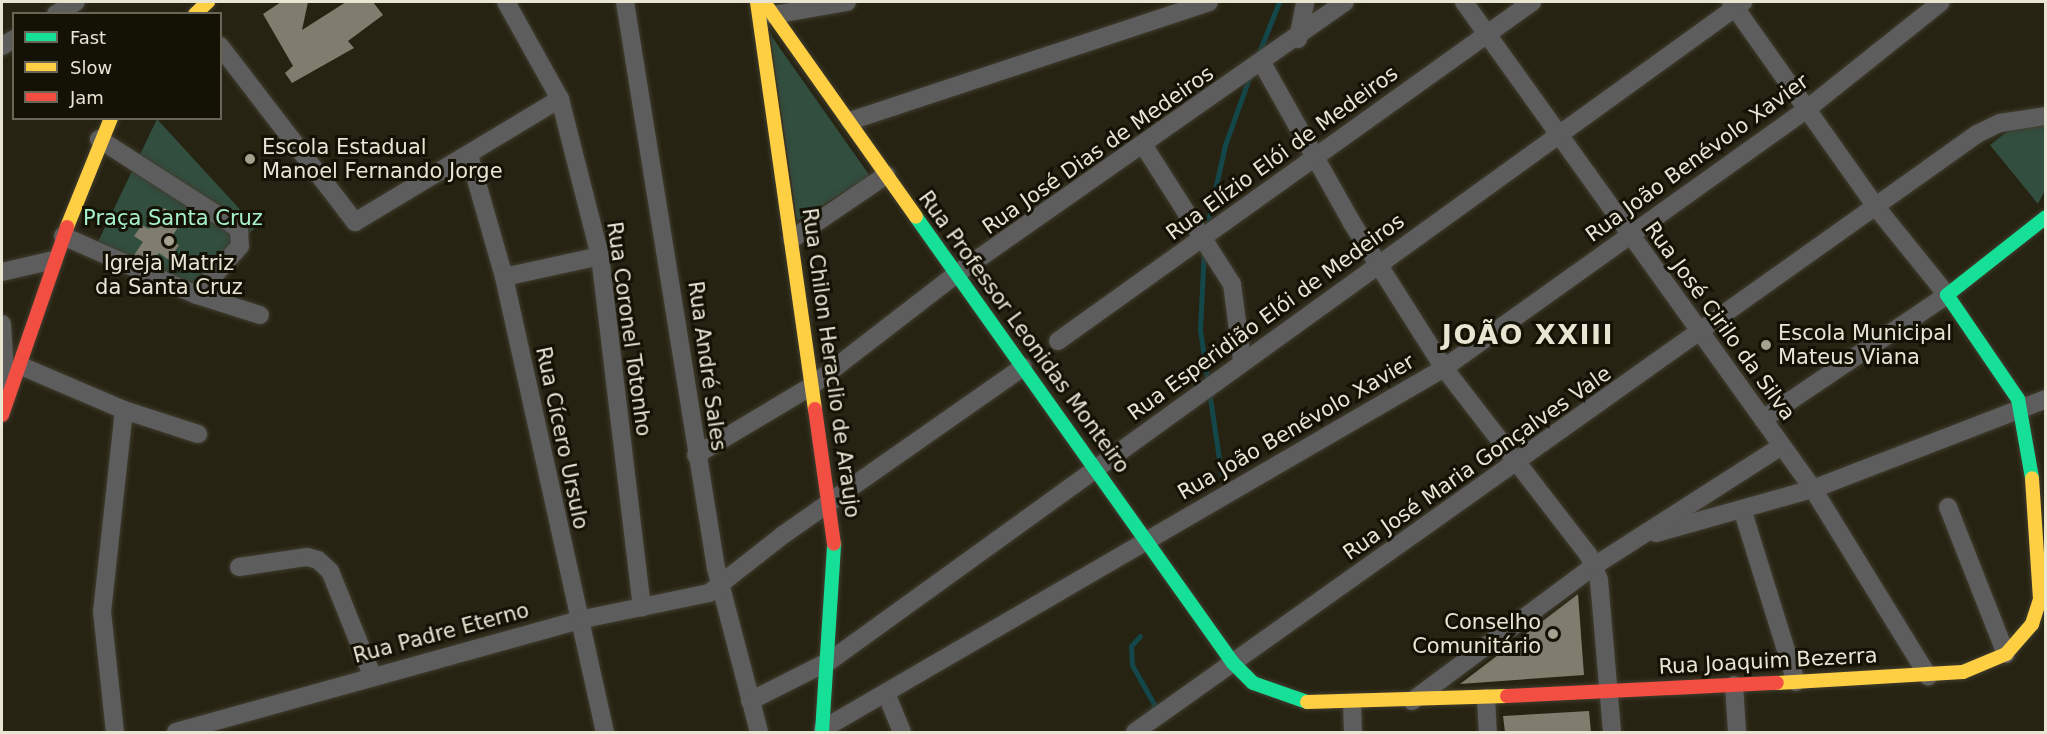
<!DOCTYPE html>
<html>
<head>
<meta charset="utf-8">
<style>
	body { margin:0 }
	#map { position:relative; width:2047px; height:734px; overflow:hidden; background:#272312; font-family:"DejaVu Sans",sans-serif }
	div>[style] { position:absolute }
	.green>* { inset:0; background:#314e3f }
	.stream>* { height:5px; margin:-2.5px; padding:0 2.5px; transform-origin:2.5px; border-radius:2.5px; background:#13474a }
	.building>* { inset:0; background:#807d6e }
	.roads { filter:drop-shadow(0 0 2px #403d2f) drop-shadow(0 0 2px #403d2f) }
	.street>* { height:18px; margin:-9px; padding:0 9px; transform-origin:9px; border-radius:9px; background:#5d5d5e }
	.fast>* { height:14px; margin:-7px; padding:0 7px; transform-origin:7px; border-radius:7px; background:#16e098 }
	.slow>* { height:14px; margin:-7px; padding:0 7px; transform-origin:7px; border-radius:7px; background:#ffcf43 }
	.jam>* { height:14px; margin:-7px; padding:0 7px; transform-origin:7px; border-radius:7px; background:#f24e42 }
	.dots>* { width:16px; height:16px; translate:-50% -50%; box-sizing:border-box; border:3px solid #141105; border-radius:50% }
	span { translate:-50% -50%; white-space:nowrap; text-align:center; line-height:1.15; -webkit-text-stroke:6px #141105; paint-order:stroke }
	.poi-label { font-size:21px; color:#e8e5d3 }
	.left { translate:0 -50%; text-align:left }
	.right { translate:-100% -50%; text-align:right }
	.street-label { font-size:21px; color:#e8e5d3 }
	.park-label { font-size:21px; color:#a6f0cd }
	.district-label { font-size:27px; color:#e8e5d3; font-weight:700; letter-spacing:1.5px }
	.frame { position:absolute; inset:0; border:3px solid #e8e5d3; pointer-events:none }
	.legend { position:absolute; left:12px; top:12px; width:210px; height:108px; box-sizing:border-box; background:#141105; border:2px solid #696657; margin:0; padding:8px 10px; list-style:none; font-size:18px; color:#e8e5d3 }
	.legend li { display:flex; align-items:center; gap:12px; height:30px }
	.legend b { width:30px; border:2px solid #696657 }
</style>
</head>
<body>
<div id="map">
	<div class="green">
		<div style="clip-path:polygon(770px 34px,870px 176px,797px 221px)"></div>
		<div style="clip-path:polygon(157px 119px,256px 227px,188px 290px,96px 246px)"></div>
		<div style="clip-path:polygon(2045px 125px,2045px 190px,2038px 204px,1990px 145px,2009px 130px)"></div>
	</div>
	<div class="stream">
		<div style="left:1258px;top:55px;width:57px;rotate:-68.4deg"></div>
		<div style="left:1206px;top:230px;width:87px;rotate:-77.4deg"></div>
		<div style="left:1225px;top:145px;width:74px;rotate:-70.3deg"></div>
		<div style="left:1204px;top:248px;width:82px;rotate:92.8deg"></div>
		<div style="left:1200px;top:330px;width:145px;rotate:81.6deg"></div>
		<div style="left:1140px;top:636px;width:13px;rotate:132deg"></div>
		<div style="left:1131px;top:646px;width:19px;rotate:87deg"></div>
		<div style="left:1132px;top:665px;width:45px;rotate:60.6deg"></div>
		<div style="left:1154px;top:704px;width:10px;rotate:101deg"></div>
	</div>
	<div class="building">
		<div style="clip-path:polygon(281px 2px,308px 2px,302px 30px,346px 2px,373px 2px,383px 15px,348px 41px,354px 48px,292px 83px,285px 73px,293px 66px,263px 14px)"></div>
		<div style="clip-path:polygon(164px 208px,184px 218px,169px 241px,179px 245px,169px 260px,159px 253px,152px 263px,134px 255px,143px 242px,134px 236px,142px 225px,149px 229px)"></div>
		<div style="clip-path:polygon(1578px 594px,1584px 675px,1460px 684px)"></div>
		<div style="clip-path:polygon(1589px 711px,1591px 732px,1505px 732px,1503px 716px)"></div>
	</div>
	<div class="roads">
		<div class="street">
			<div style="left:506px;top:2px;width:111px;rotate:60.9deg"></div>
			<div style="left:560px;top:99px;width:162px;rotate:75.7deg"></div>
			<div style="left:600px;top:256px;width:354px;rotate:83.2deg"></div>
			<div style="left:625px;top:2px;width:573px;rotate:80.87deg"></div>
			<div style="left:716px;top:568px;width:170px;rotate:75.3deg"></div>
			<div style="left:1464px;top:2px;width:599px;rotate:54.37deg"></div>
			<div style="left:1813px;top:489px;width:220px;rotate:58.4deg"></div>
			<div style="left:1731px;top:2px;width:251px;rotate:54.7deg"></div>
			<div style="left:1876px;top:207px;width:113px;rotate:51.1deg"></div>
			<div style="left:1947px;top:295px;width:222px;rotate:146deg"></div>
			<div style="left:56px;top:14px;width:23px;rotate:-31deg"></div>
			<div style="left:773px;top:15px;width:75px;rotate:-10deg"></div>
			<div style="left:1298px;top:39px;width:38px;rotate:-79deg"></div>
			<div style="left:2px;top:46px;width:14px;rotate:-30deg"></div>
			<div style="left:220px;top:46px;width:222px;rotate:52.5deg"></div>
			<div style="left:355px;top:222px;width:239px;rotate:-31deg"></div>
			<div style="left:1262px;top:63px;width:184px;rotate:60.6deg"></div>
			<div style="left:1352px;top:223px;width:172px;rotate:57.6deg"></div>
			<div style="left:1444px;top:368px;width:235px;rotate:52.3deg"></div>
			<div style="left:1588px;top:554px;width:28px;rotate:67deg"></div>
			<div style="left:1599px;top:580px;width:153px;rotate:85.1deg"></div>
			<div style="left:850px;top:121px;width:378px;rotate:-18.3deg"></div>
			<div style="left:99px;top:139px;width:166px;rotate:32.7deg"></div>
			<div style="left:239px;top:229px;width:17px;rotate:87deg"></div>
			<div style="left:240px;top:246px;width:65px;rotate:131.3deg"></div>
			<div style="left:1144px;top:146px;width:164px;rotate:57.5deg"></div>
			<div style="left:1232px;top:284px;width:77px;rotate:82.5deg"></div>
			<div style="left:469px;top:155px;width:127px;rotate:74deg"></div>
			<div style="left:504px;top:277px;width:466px;rotate:77.5deg"></div>
			<div style="left:63px;top:236px;width:146px;rotate:23.8deg"></div>
			<div style="left:197px;top:295px;width:66px;rotate:17.6deg"></div>
			<div style="left:792px;top:239px;width:114px;rotate:-34.2deg"></div>
			<div style="left:2px;top:272px;width:53px;rotate:-13deg"></div>
			<div style="left:504px;top:277px;width:98px;rotate:-12.3deg"></div>
			<div style="left:2px;top:324px;width:64px;rotate:86.4deg"></div>
			<div style="left:1058px;top:341px;width:583px;rotate:-35.57deg"></div>
			<div style="left:21px;top:366px;width:112px;rotate:23.1deg"></div>
			<div style="left:124px;top:410px;width:202px;rotate:96.2deg"></div>
			<div style="left:102px;top:611px;width:122px;rotate:83.9deg"></div>
			<div style="left:124px;top:410px;width:78px;rotate:18deg"></div>
			<div style="left:696px;top:455px;width:133px;rotate:-30.8deg"></div>
			<div style="left:810px;top:387px;width:183px;rotate:-37.7deg"></div>
			<div style="left:955px;top:275px;width:476px;rotate:-35deg"></div>
			<div style="left:1948px;top:507px;width:158px;rotate:68.5deg"></div>
			<div style="left:1743px;top:512px;width:178px;rotate:72.7deg"></div>
			<div style="left:1656px;top:533px;width:163px;rotate:-15.7deg"></div>
			<div style="left:1813px;top:489px;width:250px;rotate:-21.1deg"></div>
			<div style="left:239px;top:567px;width:69px;rotate:-8.4deg"></div>
			<div style="left:307px;top:557px;width:11px;rotate:15deg"></div>
			<div style="left:318px;top:560px;width:16px;rotate:43deg"></div>
			<div style="left:330px;top:571px;width:112px;rotate:68deg"></div>
			<div style="left:1734px;top:685px;width:47px;rotate:86.3deg"></div>
			<div style="left:886px;top:693px;width:42px;rotate:67.7deg"></div>
			<div style="left:1486px;top:698px;width:34px;rotate:87deg"></div>
			<div style="left:750px;top:701px;width:91px;rotate:-26.8deg"></div>
			<div style="left:831px;top:660px;width:1125px;rotate:-35.81deg"></div>
			<div style="left:1412px;top:701px;width:227px;rotate:-36.6deg"></div>
			<div style="left:1594px;top:566px;width:223px;rotate:-32.6deg"></div>
			<div style="left:1352px;top:704px;width:28px;rotate:88deg"></div>
			<div style="left:823px;top:729px;width:718px;rotate:-30.17deg"></div>
			<div style="left:1444px;top:368px;width:446px;rotate:-35.5deg"></div>
			<div style="left:1807px;top:109px;width:171px;rotate:-38.6deg"></div>
			<div style="left:176px;top:732px;width:418px;rotate:-15.5deg"></div>
			<div style="left:579px;top:620px;width:133px;rotate:-11.7deg"></div>
			<div style="left:709px;top:593px;width:94px;rotate:-38.1deg"></div>
			<div style="left:783px;top:535px;width:293px;rotate:-35deg"></div>
			<div style="left:1135px;top:732px;width:1033px;rotate:-35.38deg"></div>
			<div style="left:1977px;top:134px;width:25px;rotate:-26deg"></div>
			<div style="left:2000px;top:123px;width:47px;rotate:-8.7deg"></div>
		</div>
		<div class="fast">
			<div style="left:916px;top:217px;width:547px;rotate:54.6deg"></div>
			<div style="left:1233px;top:663px;width:28px;rotate:45deg"></div>
			<div style="left:1253px;top:683px;width:57px;rotate:19.4deg"></div>
			<div style="left:2032px;top:478px;width:80px;rotate:-100deg"></div>
			<div style="left:2018px;top:399px;width:126px;rotate:-124.3deg"></div>
			<div style="left:1947px;top:295px;width:126px;rotate:-38.2deg"></div>
			<div style="left:822px;top:732px;width:188px;rotate:-86.3deg"></div>
		</div>
		<div class="slow">
			<div style="left:757px;top:2px;width:411px;rotate:81.9deg"></div>
			<div style="left:764px;top:2px;width:263px;rotate:54.7deg"></div>
			<div style="left:195px;top:14px;width:18px;rotate:-43deg"></div>
			<div style="left:67px;top:227px;width:118px;rotate:-68deg"></div>
			<div style="left:1777px;top:683px;width:186px;rotate:-3.4deg"></div>
			<div style="left:1963px;top:672px;width:47px;rotate:-22.7deg"></div>
			<div style="left:2006px;top:654px;width:40px;rotate:-49deg"></div>
			<div style="left:2032px;top:624px;width:26px;rotate:-72deg"></div>
			<div style="left:2040px;top:599px;width:121px;rotate:-93.8deg"></div>
			<div style="left:1307px;top:702px;width:200px;rotate:-1.7deg"></div>
		</div>
		<div class="jam">
			<div style="left:815px;top:409px;width:136px;rotate:82deg"></div>
			<div style="left:2px;top:415px;width:199px;rotate:-70.9deg"></div>
			<div style="left:1507px;top:696px;width:270px;rotate:-2.8deg"></div>
		</div>
	</div>
	<div class="dots">
		<div style="left:250px;top:159px;background:#a4a18f"></div>
		<div style="left:169px;top:241px;background:#a4a18f"></div>
		<div style="left:1766px;top:345px;background:#a4a18f"></div>
		<div style="left:1553px;top:634px;background:#a4a18f"></div>
	</div>
	<div class="poi-label">
		<span class="left" style="left:262px;top:159px">Escola Estadual<br>Manoel Fernando Jorge</span>
		<span style="left:169px;top:275px">Igreja Matriz<br>da Santa Cruz</span>
		<span class="left" style="left:1778px;top:345px">Escola Municipal<br>Mateus Viana</span>
		<span class="right" style="left:1541px;top:634px">Conselho<br>Comunitário</span>
	</div>
	<div class="street-label">
		<span style="left:1098px;top:150px;rotate:-35deg">Rua José Dias de Medeiros</span>
		<span style="left:1282px;top:153px;rotate:-36deg">Rua Elízio Elói de Medeiros</span>
		<span style="left:1697px;top:158px;rotate:-36deg">Rua João Benévolo Xavier</span>
		<span style="left:1266px;top:317px;rotate:-36deg">Rua Esperidião Elói de Medeiros</span>
		<span style="left:1720px;top:321px;rotate:54deg">Rua José Cirilo da Silva</span>
		<span style="left:629px;top:329px;rotate:82deg">Rua Coronel Totonho</span>
		<span style="left:1024px;top:332px;rotate:54deg">Rua Professor Leonidas Monteiro</span>
		<span style="left:831px;top:363px;rotate:82deg">Rua Chilon Heraclio de Araujo</span>
		<span style="left:707px;top:366px;rotate:82deg">Rua André Sales</span>
		<span style="left:1296px;top:427px;rotate:-30deg">Rua João Benévolo Xavier</span>
		<span style="left:562px;top:438px;rotate:78deg">Rua Cícero Ursulo</span>
		<span style="left:1477px;top:463px;rotate:-35deg">Rua José Maria Gonçalves Vale</span>
		<span style="left:441px;top:633px;rotate:-15deg">Rua Padre Eterno</span>
		<span style="left:1768px;top:661px;rotate:-3deg">Rua Joaquim Bezerra</span>
	</div>
	<div class="park-label">
		<span style="left:173px;top:218px">Praça Santa Cruz</span>
	</div>
	<div class="district-label">
		<span style="left:1528px;top:335px">JOÃO XXIII</span>
	</div>
	<div class="frame"></div>
	<ul class="legend">
	<li><b style="height:8px;background:#16e098"></b>Fast</li>
	<li><b style="height:8px;background:#ffcf43"></b>Slow</li>
	<li><b style="height:8px;background:#f24e42"></b>Jam</li>
	</ul>
</div>
</body>
</html>
